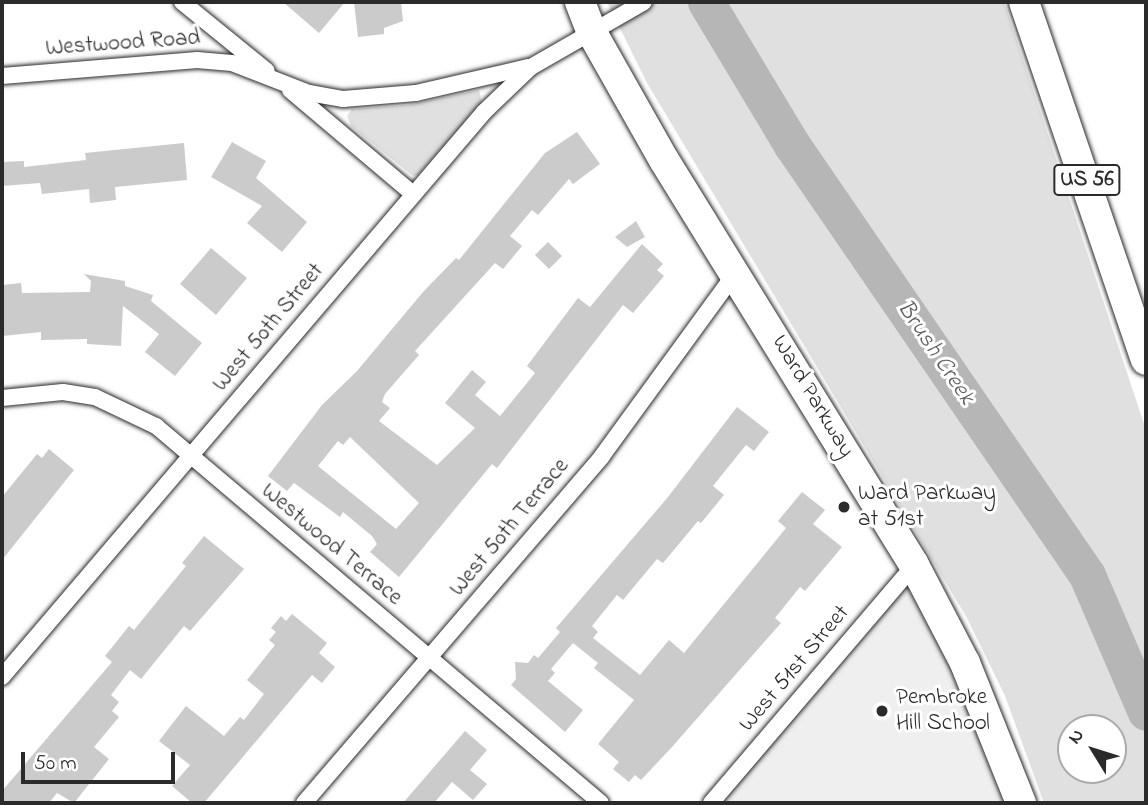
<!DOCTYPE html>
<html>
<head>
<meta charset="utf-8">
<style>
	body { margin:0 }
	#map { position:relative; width:1148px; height:805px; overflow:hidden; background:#fff; font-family:"Indie Flower",sans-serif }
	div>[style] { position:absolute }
	.built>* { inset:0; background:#efefef }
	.green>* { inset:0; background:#e0e0e0 }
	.river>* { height:37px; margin:-18.5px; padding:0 18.5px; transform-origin:18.5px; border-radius:18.5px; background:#b6b6b6 }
	.building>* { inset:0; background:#cbcbcb }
	.roads { filter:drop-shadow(0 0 2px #2b2b2b) drop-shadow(0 0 2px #2b2b2b) }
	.street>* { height:16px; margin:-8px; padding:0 8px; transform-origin:8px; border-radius:8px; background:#fff }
	.highway>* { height:30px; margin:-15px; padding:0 15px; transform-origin:15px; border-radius:15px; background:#fff }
	.dots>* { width:19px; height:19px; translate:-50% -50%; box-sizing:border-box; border:4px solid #fff; border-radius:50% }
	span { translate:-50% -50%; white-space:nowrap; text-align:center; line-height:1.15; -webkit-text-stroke:6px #fff; paint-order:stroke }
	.shield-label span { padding:2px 5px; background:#fff; border:2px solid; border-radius:5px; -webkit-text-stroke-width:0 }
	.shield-label { font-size:21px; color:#2b2b2b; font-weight:700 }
	.street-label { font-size:23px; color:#2b2b2b }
	.poi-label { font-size:23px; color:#2b2b2b }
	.left { translate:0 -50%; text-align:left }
	.water-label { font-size:24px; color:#5c5c5c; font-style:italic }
	.frame { position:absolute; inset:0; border:4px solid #2b2b2b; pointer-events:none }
	.north { position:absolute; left:1057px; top:714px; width:70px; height:70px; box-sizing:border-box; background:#fff; border:2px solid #aaa; border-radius:50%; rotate:308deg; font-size:19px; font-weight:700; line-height:28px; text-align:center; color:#2b2b2b }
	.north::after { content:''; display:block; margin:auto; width:24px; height:32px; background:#2b2b2b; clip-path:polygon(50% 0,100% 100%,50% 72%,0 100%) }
	.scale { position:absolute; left:21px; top:752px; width:154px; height:32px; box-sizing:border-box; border:4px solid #2b2b2b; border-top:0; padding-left:9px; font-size:21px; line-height:24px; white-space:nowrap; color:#2b2b2b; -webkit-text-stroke:5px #fff; paint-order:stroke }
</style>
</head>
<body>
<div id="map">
	<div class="built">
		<div style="clip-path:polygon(907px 586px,920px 600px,1021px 803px,711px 803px,883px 602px,891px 605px)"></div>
	</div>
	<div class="green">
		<div style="clip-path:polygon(evenodd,607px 2px,1004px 2px,1146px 430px,1146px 803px,1044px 803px,1005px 696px,967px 618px,647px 83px,607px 2px,1071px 728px,1113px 728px,1113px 770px,1071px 770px,1071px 728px)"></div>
		<div style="clip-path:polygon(479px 90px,482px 102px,418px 175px,413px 176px,351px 126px,347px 116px,352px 109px,408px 105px)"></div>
	</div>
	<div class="river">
		<div style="left:706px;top:2px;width:167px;rotate:59deg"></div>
		<div style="left:792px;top:145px;width:521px;rotate:55.55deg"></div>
		<div style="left:1087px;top:575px;width:149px;rotate:66.7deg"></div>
	</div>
	<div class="building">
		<div style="clip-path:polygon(283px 2px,345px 2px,319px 33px)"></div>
		<div style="clip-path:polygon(354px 2px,401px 2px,403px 21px,384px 28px,384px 34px,358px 37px)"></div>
		<div style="clip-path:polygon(evenodd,577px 132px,600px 164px,573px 184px,569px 179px,538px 215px,532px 210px,510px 236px,522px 246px,503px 269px,495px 263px,415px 351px,419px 355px,385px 394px,382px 402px,390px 408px,379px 421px,437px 465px,475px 428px,445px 403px,472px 370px,486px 382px,475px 395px,500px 416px,535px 373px,527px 366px,578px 298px,590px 307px,642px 244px,663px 264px,657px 270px,664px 276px,633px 313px,623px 305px,497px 468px,492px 464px,399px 577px,370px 552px,377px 544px,372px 536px,343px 512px,340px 517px,294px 483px,287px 491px,268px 476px,322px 405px,357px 371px,423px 292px,456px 258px,459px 260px,545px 153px,577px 132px,350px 437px,419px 503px,396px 529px,318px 466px,338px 441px,343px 445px,350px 437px)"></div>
		<div style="clip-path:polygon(232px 142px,266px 161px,256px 178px,307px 222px,282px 252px,247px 223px,262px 206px,211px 177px)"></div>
		<div style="clip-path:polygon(184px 143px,187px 180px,115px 187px,116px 200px,90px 203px,89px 189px,42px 194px,40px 183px,2px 186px,2px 162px,24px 161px,24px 167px,86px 160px,85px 153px)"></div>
		<div style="clip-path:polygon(636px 221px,645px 237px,627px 247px,615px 237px)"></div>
		<div style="clip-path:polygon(548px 242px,562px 256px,549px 269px,535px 255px)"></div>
		<div style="clip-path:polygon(211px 248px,247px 278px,216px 315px,180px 284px)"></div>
		<div style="clip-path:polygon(84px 274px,125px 281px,125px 286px,153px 295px,151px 301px,202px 343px,175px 376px,145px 352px,159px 334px,123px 306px,121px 346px,87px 344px,87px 339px,41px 340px,41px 332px,2px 336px,2px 285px,21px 283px,22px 293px,90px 292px,91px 281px)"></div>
		<div style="clip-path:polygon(737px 407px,769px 432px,754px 451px,746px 445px,713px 486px,724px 495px,701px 523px,698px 521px,663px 563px,657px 559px,623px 600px,617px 595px,592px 626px,598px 632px,593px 638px,640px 675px,669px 640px,684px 653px,786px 528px,778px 521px,802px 492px,825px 510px,813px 524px,842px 547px,805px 591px,800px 587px,775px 618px,781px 623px,672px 747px,641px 780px,635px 775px,629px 782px,613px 769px,619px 762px,598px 744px,634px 700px,594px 668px,598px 663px,573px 643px,551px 669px,555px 673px,548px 681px,583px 710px,565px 732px,511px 685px,516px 679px,515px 662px,528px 663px,534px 655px,538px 658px,560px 632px,556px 628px,668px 497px)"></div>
		<div style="clip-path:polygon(49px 449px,74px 470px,2px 560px,2px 497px,37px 454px,42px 458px)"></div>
		<div style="clip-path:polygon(204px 536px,244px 569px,190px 631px,184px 626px,141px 679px,130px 670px,111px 695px,119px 702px,112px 711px,119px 717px,94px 747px,109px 759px,74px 803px,57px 793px,49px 803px,2px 803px,2px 791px,112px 662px,105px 656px,129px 626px,134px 630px,186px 566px,182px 563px)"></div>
		<div style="clip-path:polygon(292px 614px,327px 643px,319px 653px,335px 667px,322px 683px,312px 675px,204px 803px,192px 803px,172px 786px,190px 765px,159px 741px,186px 706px,224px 736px,240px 717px,244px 720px,264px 694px,247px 680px,275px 645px,269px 640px,276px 632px,271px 628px,281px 616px,286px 621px)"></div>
		<div style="clip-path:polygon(465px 731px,487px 750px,470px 770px,487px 784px,473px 800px,452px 782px,434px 803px,403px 803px)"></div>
	</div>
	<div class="roads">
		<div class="street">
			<div style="left:182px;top:2px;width:109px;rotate:39.1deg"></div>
			<div style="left:2px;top:76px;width:196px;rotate:-4.7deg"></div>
			<div style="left:197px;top:60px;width:35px;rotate:5deg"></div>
			<div style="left:232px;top:63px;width:83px;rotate:21.3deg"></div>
			<div style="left:309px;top:93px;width:35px;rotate:10deg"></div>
			<div style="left:343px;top:99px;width:73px;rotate:-4.7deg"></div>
			<div style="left:416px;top:93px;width:116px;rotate:-13deg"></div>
			<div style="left:290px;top:90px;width:161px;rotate:40.2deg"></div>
			<div style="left:2px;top:398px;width:61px;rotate:-5.6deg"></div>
			<div style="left:63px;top:392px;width:32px;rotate:9deg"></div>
			<div style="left:95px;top:397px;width:68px;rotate:25.4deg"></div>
			<div style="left:156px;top:426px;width:583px;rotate:40.27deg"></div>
			<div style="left:2px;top:677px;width:743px;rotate:-49.53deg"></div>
			<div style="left:484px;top:112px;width:65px;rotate:-43.8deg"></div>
			<div style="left:531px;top:67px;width:130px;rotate:-29.9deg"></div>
			<div style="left:304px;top:803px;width:457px;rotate:-49.3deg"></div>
			<div style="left:602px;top:456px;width:228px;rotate:-53.9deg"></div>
			<div style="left:711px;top:803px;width:313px;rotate:-49.5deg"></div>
		</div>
		<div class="highway">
			<div style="left:580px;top:2px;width:31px;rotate:69deg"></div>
			<div style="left:591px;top:31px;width:148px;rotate:60.5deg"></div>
			<div style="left:664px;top:160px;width:476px;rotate:58.3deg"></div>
			<div style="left:914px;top:565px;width:110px;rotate:62.5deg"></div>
			<div style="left:965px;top:663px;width:151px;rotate:68.2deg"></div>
			<div style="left:1024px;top:2px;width:378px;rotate:71.2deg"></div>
		</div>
	</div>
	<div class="dots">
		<div style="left:844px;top:507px;background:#2b2b2b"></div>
		<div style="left:882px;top:711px;background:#2b2b2b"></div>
	</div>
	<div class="shield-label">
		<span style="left:1087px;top:180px">US 56</span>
	</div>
	<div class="street-label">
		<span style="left:123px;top:44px;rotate:-4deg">Westwood Road</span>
		<span style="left:269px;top:328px;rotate:-50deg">West 50th Street</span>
		<span style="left:812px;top:397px;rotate:59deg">Ward Parkway</span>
		<span style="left:510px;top:528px;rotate:-50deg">West 50th Terrace</span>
		<span style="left:331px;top:545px;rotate:40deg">Westwood Terrace</span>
		<span style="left:795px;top:669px;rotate:-50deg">West 51st Street</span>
	</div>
	<div class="poi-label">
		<span class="left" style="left:858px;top:507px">Ward Parkway<br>at 51st</span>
		<span class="left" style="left:896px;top:711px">Pembroke<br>Hill School</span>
	</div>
	<div class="water-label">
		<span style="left:935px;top:353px;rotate:56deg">Brush Creek</span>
	</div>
	<div class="frame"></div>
	<div class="north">N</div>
	<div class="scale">50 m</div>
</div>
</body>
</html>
